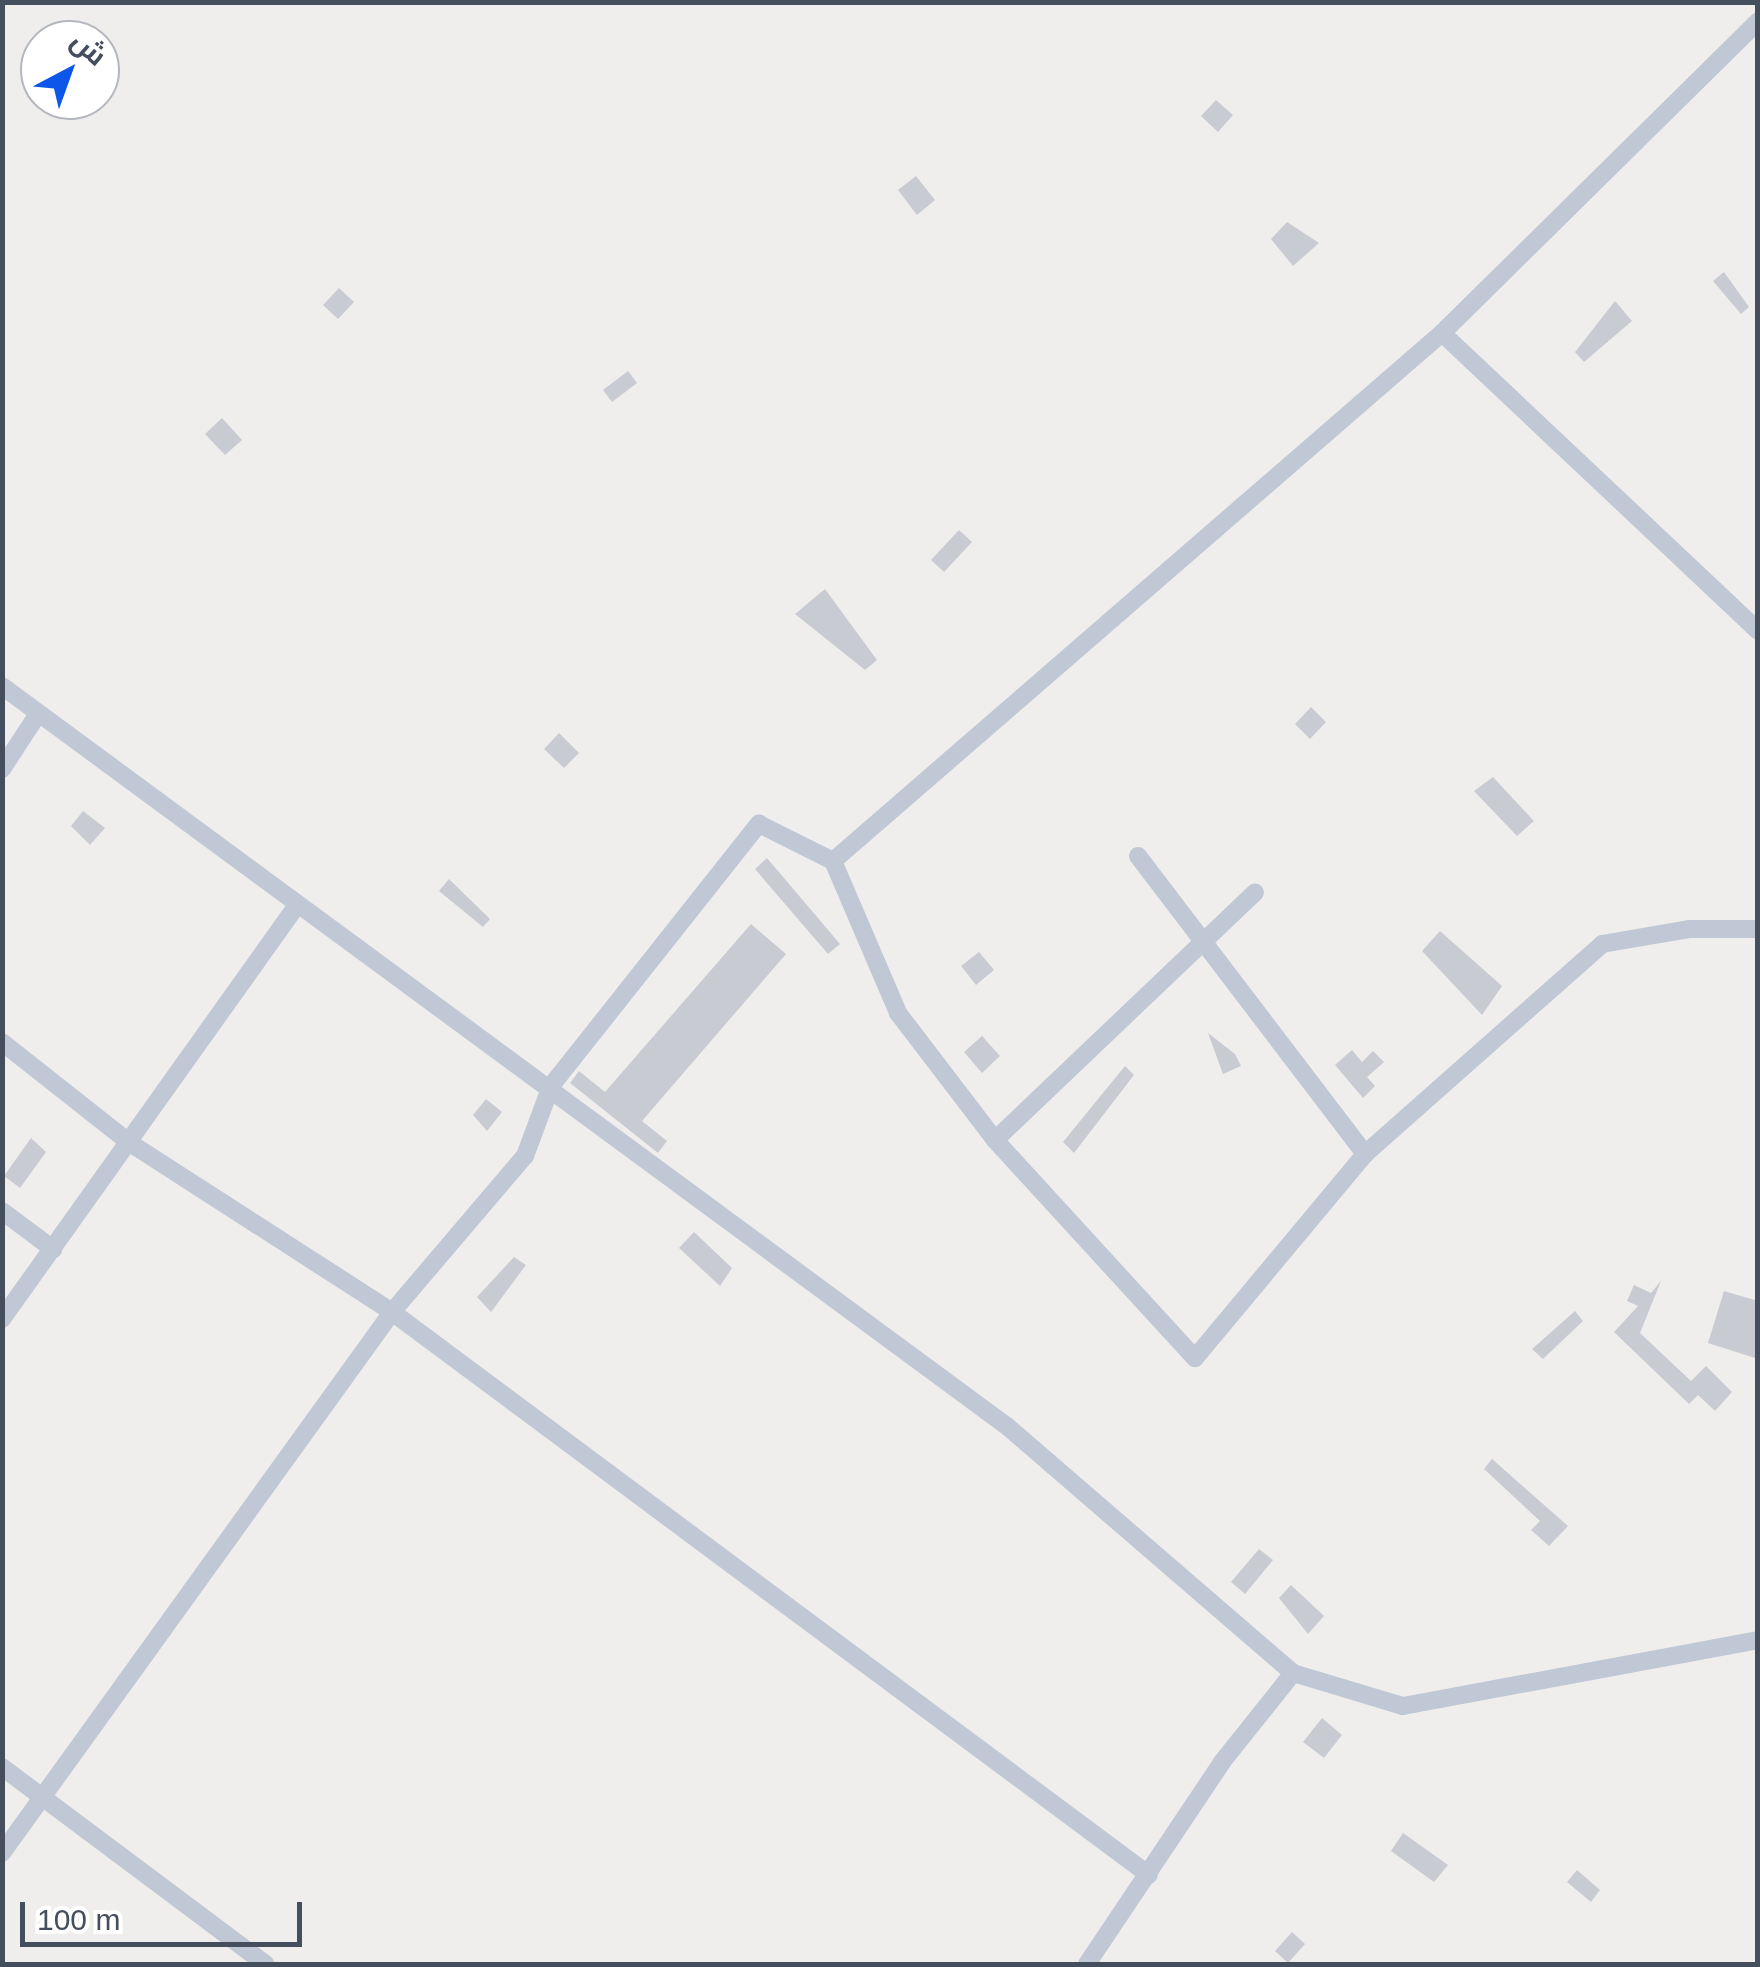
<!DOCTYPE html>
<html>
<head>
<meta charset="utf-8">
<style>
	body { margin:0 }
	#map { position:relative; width:1760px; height:1967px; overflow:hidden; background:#f0eded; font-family:Helvetica,Cairo,sans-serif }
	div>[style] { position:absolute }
	.building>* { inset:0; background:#c9cbd3 }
	.minor>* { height:18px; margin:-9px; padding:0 9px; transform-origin:9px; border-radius:9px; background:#bfc8d4 }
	span { translate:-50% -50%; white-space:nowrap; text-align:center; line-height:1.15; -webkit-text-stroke:9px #fff; paint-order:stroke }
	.frame { position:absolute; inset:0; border:5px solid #444e5c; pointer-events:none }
	.north { position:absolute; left:20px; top:20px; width:100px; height:100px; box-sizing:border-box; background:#fff; border:2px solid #b4b8be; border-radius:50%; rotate:41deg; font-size:28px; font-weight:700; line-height:40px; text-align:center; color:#444e5c }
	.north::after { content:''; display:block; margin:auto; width:35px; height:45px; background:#0d56ea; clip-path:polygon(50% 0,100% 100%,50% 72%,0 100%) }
	.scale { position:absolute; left:20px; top:1902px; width:282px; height:45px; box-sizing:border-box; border:5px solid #444e5c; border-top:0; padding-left:12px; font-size:30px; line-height:35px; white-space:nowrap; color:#444e5c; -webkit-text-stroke:8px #fff; paint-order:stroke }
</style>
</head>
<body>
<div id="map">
	<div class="building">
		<div style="clip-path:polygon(1216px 100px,1233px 115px,1218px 132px,1201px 116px)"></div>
		<div style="clip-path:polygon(916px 176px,935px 200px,917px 215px,898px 190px)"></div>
		<div style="clip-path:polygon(1287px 222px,1319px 243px,1293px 266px,1271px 239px)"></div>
		<div style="clip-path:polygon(1724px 272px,1749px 307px,1741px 314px,1713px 281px)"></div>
		<div style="clip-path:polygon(339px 288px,354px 302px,338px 319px,323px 305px)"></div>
		<div style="clip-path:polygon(1615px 301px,1632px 321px,1584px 362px,1575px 352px)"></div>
		<div style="clip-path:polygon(628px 371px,637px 383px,612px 402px,603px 390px)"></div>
		<div style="clip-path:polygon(222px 418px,242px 440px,225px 455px,205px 434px)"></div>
		<div style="clip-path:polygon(959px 530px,972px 542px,944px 572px,931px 560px)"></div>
		<div style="clip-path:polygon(825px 589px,877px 660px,865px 670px,795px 614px)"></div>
		<div style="clip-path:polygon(1311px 707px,1326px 722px,1310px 739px,1295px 724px)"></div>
		<div style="clip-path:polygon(559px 733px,579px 753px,564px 768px,544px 749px)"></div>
		<div style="clip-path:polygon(1493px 777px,1534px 821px,1517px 836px,1474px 791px)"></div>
		<div style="clip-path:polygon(83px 811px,105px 828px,90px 845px,71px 826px)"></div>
		<div style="clip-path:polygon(767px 858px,840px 944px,828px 954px,755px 869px)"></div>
		<div style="clip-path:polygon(449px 879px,490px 919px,483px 927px,439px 891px)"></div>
		<div style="clip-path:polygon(751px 924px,786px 954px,642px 1121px,667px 1141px,658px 1153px,570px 1083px,579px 1071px,605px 1092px)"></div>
		<div style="clip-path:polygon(1440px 931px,1502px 986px,1482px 1015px,1422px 951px)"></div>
		<div style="clip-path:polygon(979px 952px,994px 970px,976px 985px,961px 966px)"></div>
		<div style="clip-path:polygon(1208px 1033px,1235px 1054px,1241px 1066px,1223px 1074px)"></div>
		<div style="clip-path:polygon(982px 1036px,1000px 1056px,982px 1073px,964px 1052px)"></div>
		<div style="clip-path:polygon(1352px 1050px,1362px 1062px,1373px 1051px,1384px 1062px,1367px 1077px,1375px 1086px,1363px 1098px,1335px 1065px)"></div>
		<div style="clip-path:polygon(1125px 1066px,1134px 1075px,1074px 1153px,1063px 1142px)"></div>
		<div style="clip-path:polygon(486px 1099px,502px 1112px,487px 1131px,473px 1115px)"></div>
		<div style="clip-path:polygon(31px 1138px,46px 1152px,20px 1188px,4px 1176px)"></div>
		<div style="clip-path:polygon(694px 1232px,732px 1268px,720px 1286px,679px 1248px)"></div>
		<div style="clip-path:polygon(514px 1257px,526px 1265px,491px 1312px,477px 1297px)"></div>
		<div style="clip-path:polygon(1661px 1281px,1640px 1333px,1691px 1381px,1706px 1366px,1732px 1392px,1715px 1411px,1698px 1395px,1689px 1404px,1614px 1332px,1638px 1306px,1627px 1301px,1634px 1285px,1651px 1293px)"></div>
		<div style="clip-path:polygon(1724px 1291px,1758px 1301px,1758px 1359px,1708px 1343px)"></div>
		<div style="clip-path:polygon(1575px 1311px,1583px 1321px,1543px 1359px,1532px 1349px)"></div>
		<div style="clip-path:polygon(1492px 1459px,1568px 1526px,1549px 1546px,1531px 1530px,1540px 1521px,1484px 1469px)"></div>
		<div style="clip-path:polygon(1259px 1549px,1273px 1560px,1245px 1594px,1231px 1582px)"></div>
		<div style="clip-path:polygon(1291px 1585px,1324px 1616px,1308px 1634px,1279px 1598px)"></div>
		<div style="clip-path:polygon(1322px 1718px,1342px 1735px,1324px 1758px,1303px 1742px)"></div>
		<div style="clip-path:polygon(1403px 1833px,1448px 1865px,1434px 1882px,1391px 1851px)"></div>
		<div style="clip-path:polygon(1577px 1870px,1600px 1890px,1591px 1902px,1567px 1882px)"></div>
		<div style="clip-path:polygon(1292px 1932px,1305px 1944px,1288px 1963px,1275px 1951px)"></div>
	</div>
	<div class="minor">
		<div style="left:1442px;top:333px;width:434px;rotate:43.3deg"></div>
		<div style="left:2px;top:686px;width:1249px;rotate:36.37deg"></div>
		<div style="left:1008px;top:1427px;width:376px;rotate:40.8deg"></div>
		<div style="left:1293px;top:1673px;width:115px;rotate:16.7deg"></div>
		<div style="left:1403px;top:1706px;width:361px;rotate:-10.5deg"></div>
		<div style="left:2px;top:769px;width:66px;rotate:-56.8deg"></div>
		<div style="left:1138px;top:856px;width:375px;rotate:52.7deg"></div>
		<div style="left:833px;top:861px;width:806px;rotate:-40.93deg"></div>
		<div style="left:1442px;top:333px;width:444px;rotate:-44.6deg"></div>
		<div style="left:2px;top:1042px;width:163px;rotate:38.3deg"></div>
		<div style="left:130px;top:1143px;width:312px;rotate:32.8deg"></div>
		<div style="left:392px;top:1312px;width:943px;rotate:36.64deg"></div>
		<div style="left:995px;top:1140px;width:359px;rotate:-43.6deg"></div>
		<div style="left:2px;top:1211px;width:64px;rotate:36.7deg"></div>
		<div style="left:2px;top:1319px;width:505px;rotate:-54.52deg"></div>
		<div style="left:2px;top:1767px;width:329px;rotate:36.8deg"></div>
		<div style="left:2px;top:1853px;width:667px;rotate:-54.21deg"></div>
		<div style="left:392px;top:1312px;width:205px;rotate:-49.6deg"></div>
		<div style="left:525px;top:1156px;width:75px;rotate:-69.6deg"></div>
		<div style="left:551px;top:1086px;width:335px;rotate:-51.6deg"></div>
		<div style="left:759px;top:824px;width:83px;rotate:26.6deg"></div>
		<div style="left:833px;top:861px;width:165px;rotate:66.8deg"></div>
		<div style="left:898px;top:1013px;width:160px;rotate:52.6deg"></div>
		<div style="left:995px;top:1140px;width:296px;rotate:47.5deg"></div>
		<div style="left:1195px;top:1358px;width:266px;rotate:-50.2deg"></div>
		<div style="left:1365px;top:1154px;width:317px;rotate:-41.5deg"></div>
		<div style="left:1602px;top:944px;width:88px;rotate:-9.8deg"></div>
		<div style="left:1689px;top:929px;width:69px"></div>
		<div style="left:1087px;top:1964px;width:243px;rotate:-56.2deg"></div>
		<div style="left:1222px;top:1762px;width:114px;rotate:-51.4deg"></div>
	</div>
	<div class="frame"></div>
	<div class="north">ش</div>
	<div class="scale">100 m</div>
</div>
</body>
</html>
